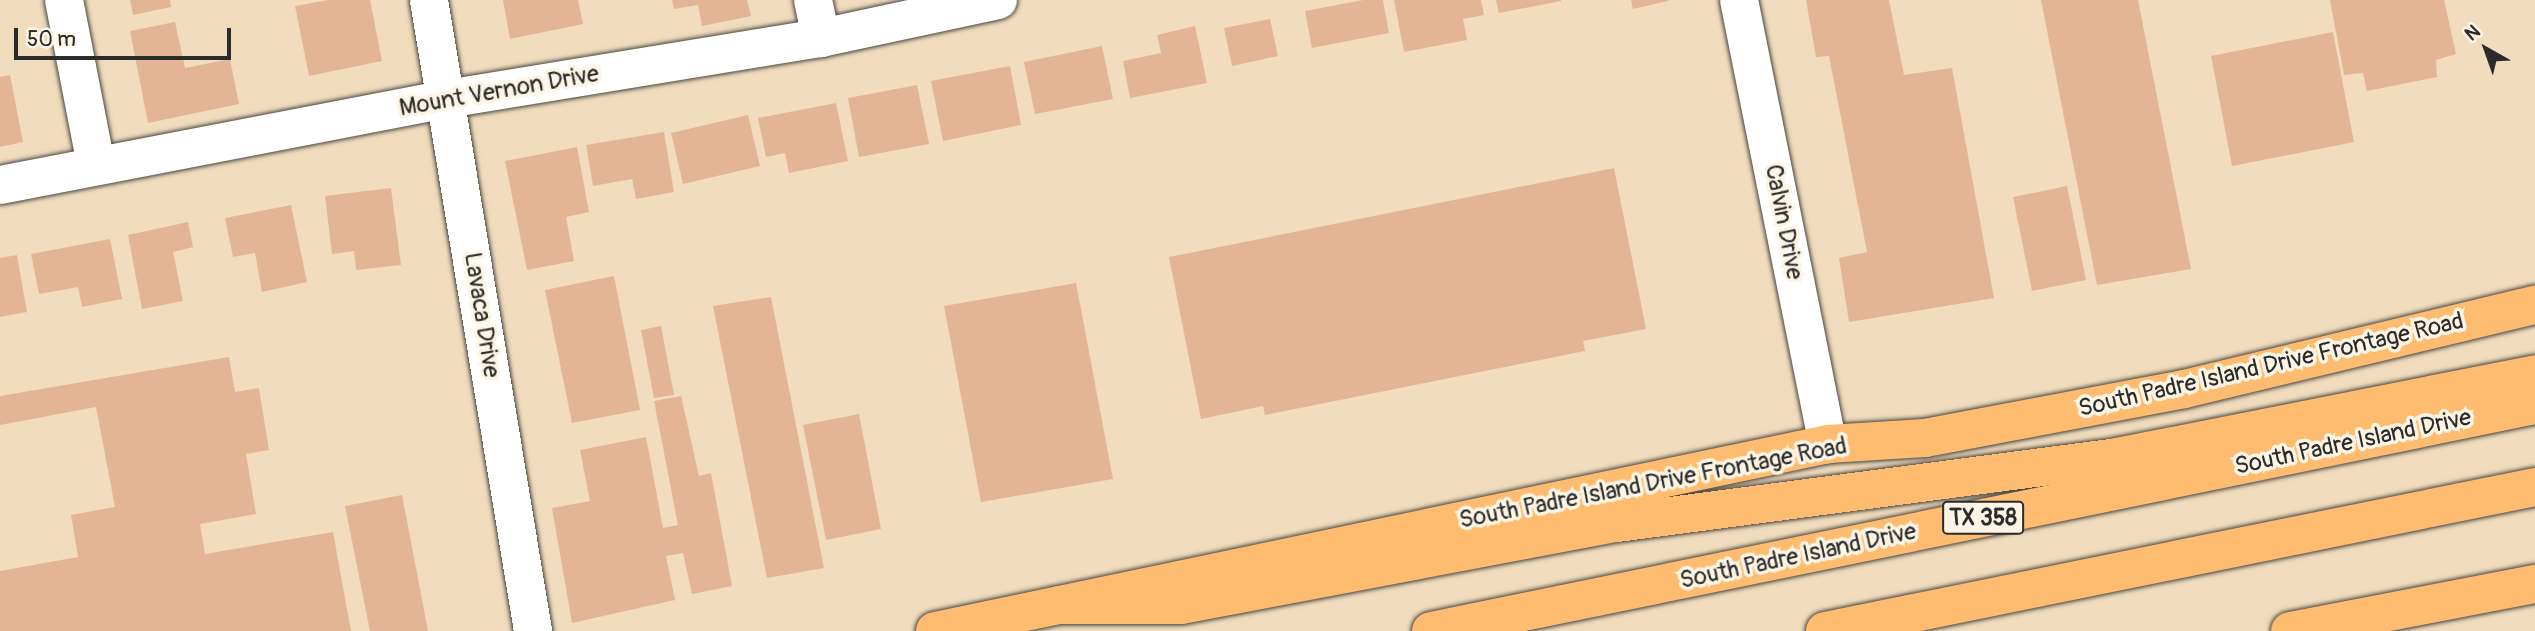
<!DOCTYPE html>
<html>
<head>
<meta charset="utf-8">
<style>
	body { margin:0 }
	#map { position:relative; width:2535px; height:631px; overflow:hidden; background:#f1ddbd; font-family:Pangolin,sans-serif }
	div>[style] { position:absolute }
	.building>* { inset:0; background:#e3b595 }
	.roads { filter:drop-shadow(0 0 2px #494641) drop-shadow(0 0 2px #494641) }
	.minor>* { height:38px; margin:-19px; padding:0 19px; transform-origin:19px; border-radius:19px; background:#fff }
	.major>* { height:38px; margin:-19px; padding:0 19px; transform-origin:19px; border-radius:19px; background:#febc70 }
	.highway>* { height:38px; margin:-19px; padding:0 19px; transform-origin:19px; border-radius:19px; background:#febc70 }
	span { translate:-50% -50%; white-space:nowrap; text-align:center; line-height:1.15; -webkit-text-stroke:7px #fcf5e5; paint-order:stroke }
	.shield-label span { padding:2px 5px; background:#fcf5e5; border:2px solid; border-radius:5px; -webkit-text-stroke-width:0 }
	.shield-label { font-size:23px; color:#2b2b2b; font-weight:700 }
	.street-label { font-size:24px; color:#2b2b2b }
	.north { position:absolute; left:2451px; top:14px; width:70px; height:70px; -webkit-text-stroke:5px #fcf5e5; paint-order:stroke; rotate:320deg; font-size:19px; font-weight:700; line-height:28px; text-align:center; color:#2b2b2b }
	.north::after { content:''; display:block; margin:auto; width:24px; height:32px; background:#2b2b2b; clip-path:polygon(50% 0,100% 100%,50% 72%,0 100%) }
	.scale { position:absolute; left:14px; top:28px; width:217px; height:32px; box-sizing:border-box; border:4px solid #2b2b2b; border-top:0; padding-left:9px; font-size:21px; line-height:24px; white-space:nowrap; color:#2b2b2b; -webkit-text-stroke:5px #fcf5e5; paint-order:stroke }
</style>
</head>
<body>
<div id="map">
	<div class="building">
		<div style="clip-path:polygon(130px 0,170px 0,171px 7px,133px 15px)"></div>
		<div style="clip-path:polygon(328px 0,370px 0,382px 61px,309px 76px,295px 6px)"></div>
		<div style="clip-path:polygon(503px 0,578px 0,583px 24px,510px 39px)"></div>
		<div style="clip-path:polygon(672px 0,747px 0,751px 16px,702px 26px,698px 5px,674px 9px)"></div>
		<div style="clip-path:polygon(1363px 0,1383px 0,1389px 33px,1312px 48px,1305px 11px)"></div>
		<div style="clip-path:polygon(1394px 0,1481px 0,1484px 15px,1463px 19px,1467px 40px,1404px 52px)"></div>
		<div style="clip-path:polygon(1496px 0,1561px 0,1561px 1px,1499px 13px)"></div>
		<div style="clip-path:polygon(1631px 0,1668px 0,1668px 1px,1633px 9px)"></div>
		<div style="clip-path:polygon(1806px 0,1889px 0,1904px 75px,1952px 68px,1994px 298px,1849px 322px,1839px 258px,1867px 252px,1829px 56px,1816px 57px)"></div>
		<div style="clip-path:polygon(2041px 0,2138px 0,2191px 269px,2097px 285px)"></div>
		<div style="clip-path:polygon(2330px 0,2444px 0,2456px 54px,2436px 60px,2437px 77px,2367px 91px,2363px 73px,2344px 75px)"></div>
		<div style="clip-path:polygon(1270px 19px,1278px 56px,1232px 66px,1224px 28px)"></div>
		<div style="clip-path:polygon(175px 22px,185px 68px,230px 59px,239px 104px,148px 123px,130px 31px)"></div>
		<div style="clip-path:polygon(1195px 26px,1207px 83px,1130px 98px,1123px 61px,1161px 53px,1157px 35px)"></div>
		<div style="clip-path:polygon(2333px 32px,2354px 142px,2232px 166px,2211px 56px)"></div>
		<div style="clip-path:polygon(1102px 46px,1113px 99px,1035px 114px,1024px 62px)"></div>
		<div style="clip-path:polygon(1010px 66px,1021px 125px,943px 141px,931px 81px)"></div>
		<div style="clip-path:polygon(10px 75px,23px 142px,0 147px,0 77px)"></div>
		<div style="clip-path:polygon(917px 85px,929px 144px,859px 157px,848px 98px)"></div>
		<div style="clip-path:polygon(836px 103px,848px 161px,789px 173px,785px 153px,766px 157px,758px 118px)"></div>
		<div style="clip-path:polygon(748px 115px,760px 166px,683px 184px,671px 133px)"></div>
		<div style="clip-path:polygon(664px 132px,674px 192px,636px 199px,632px 179px,593px 186px,586px 145px)"></div>
		<div style="clip-path:polygon(577px 147px,589px 212px,566px 217px,574px 261px,527px 270px,505px 161px)"></div>
		<div style="clip-path:polygon(1614px 168px,1646px 329px,1583px 341px,1585px 351px,1265px 415px,1263px 406px,1201px 419px,1169px 257px)"></div>
		<div style="clip-path:polygon(2067px 186px,2086px 280px,2032px 291px,2013px 197px)"></div>
		<div style="clip-path:polygon(391px 188px,401px 265px,356px 270px,354px 251px,332px 254px,325px 196px)"></div>
		<div style="clip-path:polygon(291px 205px,307px 282px,262px 292px,255px 253px,233px 257px,225px 218px)"></div>
		<div style="clip-path:polygon(188px 222px,193px 247px,173px 252px,183px 301px,142px 309px,128px 235px)"></div>
		<div style="clip-path:polygon(110px 239px,122px 299px,82px 307px,78px 287px,39px 294px,31px 254px)"></div>
		<div style="clip-path:polygon(17px 255px,27px 312px,0 317px,0 258px)"></div>
		<div style="clip-path:polygon(614px 276px,640px 410px,572px 423px,545px 290px)"></div>
		<div style="clip-path:polygon(1076px 283px,1113px 479px,981px 502px,944px 306px)"></div>
		<div style="clip-path:polygon(771px 297px,824px 568px,767px 578px,713px 306px)"></div>
		<div style="clip-path:polygon(661px 326px,674px 395px,654px 398px,641px 330px)"></div>
		<div style="clip-path:polygon(229px 357px,235px 392px,259px 388px,269px 450px,246px 454px,256px 514px,200px 524px,205px 554px,333px 532px,351px 631px,0 631px,0 571px,78px 557px,71px 515px,115px 507px,96px 407px,0 425px,0 396px)"></div>
		<div style="clip-path:polygon(681px 396px,699px 476px,711px 473px,732px 586px,692px 594px,683px 553px,666px 556px,675px 600px,572px 623px,552px 508px,590px 501px,580px 450px,646px 437px,663px 528px,678px 525px,654px 401px)"></div>
		<div style="clip-path:polygon(859px 414px,881px 529px,826px 540px,803px 425px)"></div>
		<div style="clip-path:polygon(402px 495px,428px 631px,370px 631px,345px 506px)"></div>
	</div>
	<div class="roads">
		<div class="minor">
			<div style="left:64px;top:0;width:168px;rotate:79deg"></div>
			<div style="left:429px;top:0;width:640px;rotate:80.64deg"></div>
			<div style="left:813px;top:0;width:39px;rotate:78deg"></div>
			<div style="left:1739px;top:0;width:453px;rotate:78.7deg"></div>
			<div style="left:0;top:185px;width:455px;rotate:-10.9deg"></div>
			<div style="left:447px;top:99px;width:379px;rotate:-9.3deg"></div>
			<div style="left:821px;top:38px;width:181px;rotate:-12.1deg"></div>
		</div>
		<div class="major">
			<div style="left:935px;top:631px;width:912px;rotate:-11.83deg"></div>
			<div style="left:1828px;top:444px;width:97px;rotate:-3.5deg"></div>
			<div style="left:1925px;top:438px;width:264px;rotate:-10.7deg"></div>
			<div style="left:2184px;top:389px;width:361px;rotate:-13.5deg"></div>
			<div style="left:2290px;top:631px;width:249px;rotate:-10.9deg"></div>
		</div>
		<div class="highway">
			<div style="left:1059px;top:605px;width:122px"></div>
			<div style="left:1181px;top:605px;width:444px;rotate:-10.7deg"></div>
			<div style="left:1617px;top:523px;width:499px;rotate:-7.5deg"></div>
			<div style="left:2112px;top:458px;width:431px;rotate:-11.2deg"></div>
			<div style="left:1431px;top:631px;width:1127px;rotate:-11.57deg"></div>
			<div style="left:1825px;top:631px;width:724px;rotate:-11.47deg"></div>
		</div>
	</div>
	<div class="shield-label">
		<span style="left:1983px;top:518px">TX 358</span>
	</div>
	<div class="street-label">
		<span style="left:499px;top:91px;rotate:-10deg">Mount Vernon Drive</span>
		<span style="left:1784px;top:222px;rotate:79deg">Calvin Drive</span>
		<span style="left:482px;top:315px;rotate:81deg">Lavaca Drive</span>
		<span style="left:2271px;top:365px;rotate:-13deg">South Padre Island Drive Frontage Road</span>
		<span style="left:2353px;top:442px;rotate:-12deg">South Padre Island Drive</span>
		<span style="left:1653px;top:483px;rotate:-11deg">South Padre Island Drive Frontage Road</span>
		<span style="left:1798px;top:556px;rotate:-12deg">South Padre Island Drive</span>
	</div>
	<div class="north">N</div>
	<div class="scale">50 m</div>
</div>
</body>
</html>
